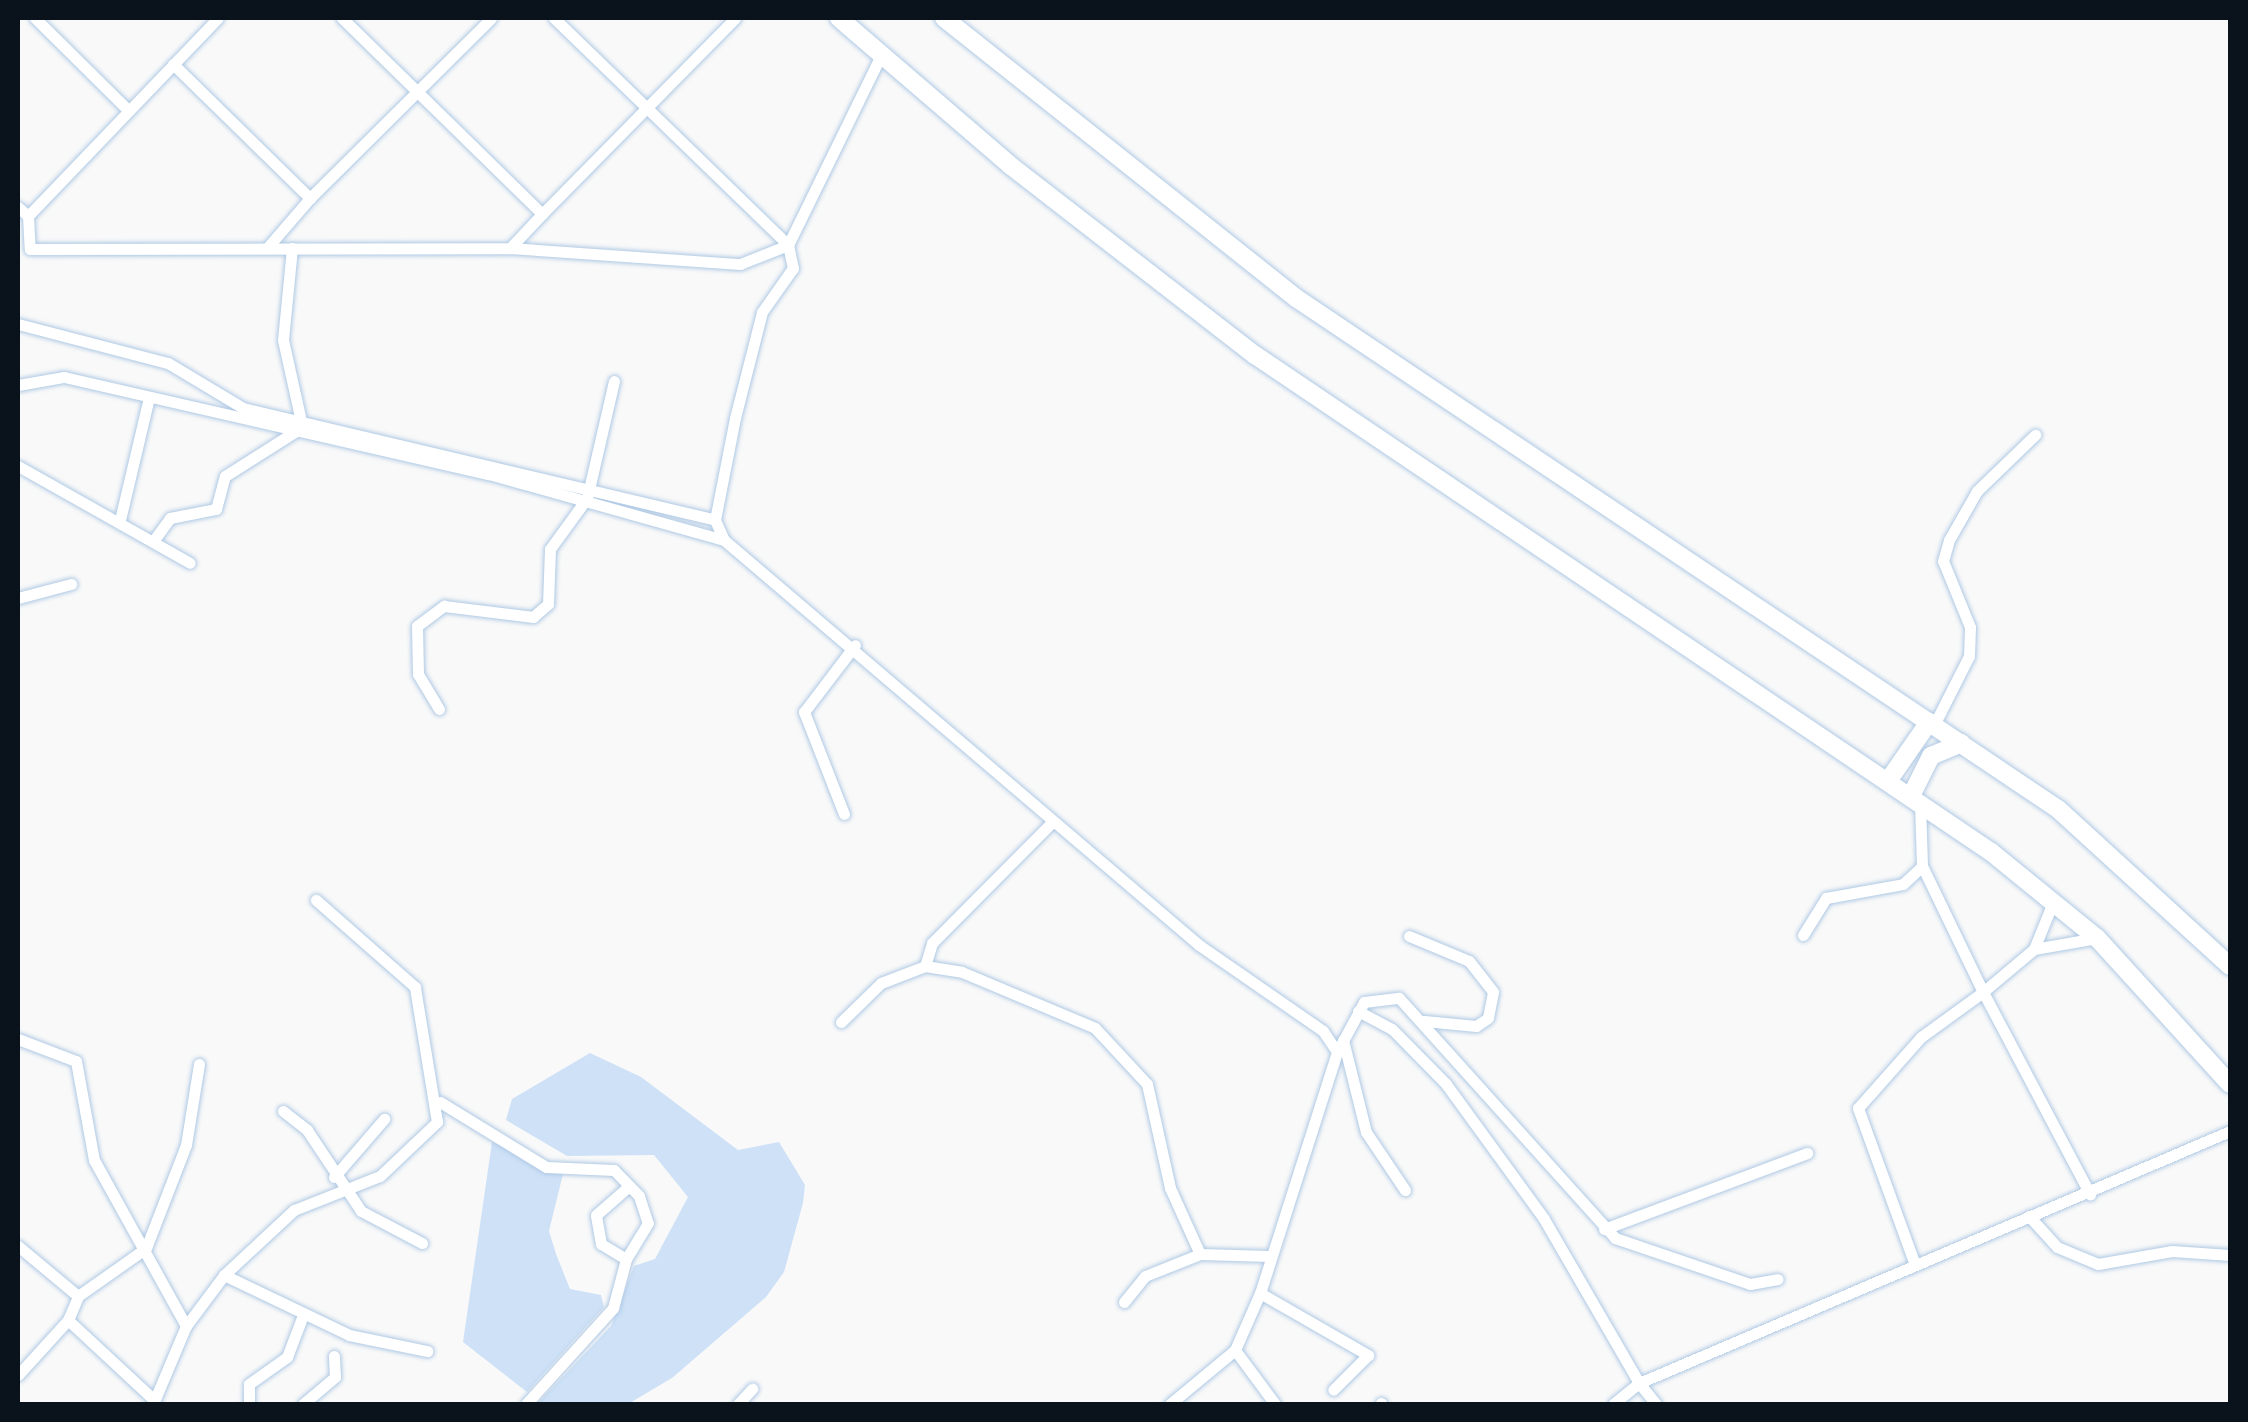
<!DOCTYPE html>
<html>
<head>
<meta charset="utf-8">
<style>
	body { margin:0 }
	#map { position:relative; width:2248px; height:1422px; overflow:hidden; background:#f9f9f9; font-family:"DejaVu Sans",sans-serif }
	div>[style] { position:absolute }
	.green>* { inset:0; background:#cee1f7 }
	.roads { filter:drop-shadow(0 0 2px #afc9e4) drop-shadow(0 0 2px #afc9e4) }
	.minor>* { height:11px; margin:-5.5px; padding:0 5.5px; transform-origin:5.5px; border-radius:5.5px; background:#fff }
	.highway>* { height:18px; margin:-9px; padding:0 9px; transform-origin:9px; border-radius:9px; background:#fff }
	span { translate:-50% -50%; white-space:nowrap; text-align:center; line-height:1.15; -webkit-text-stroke:8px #f9f9f9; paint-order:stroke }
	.frame { position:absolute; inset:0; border:20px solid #0a131c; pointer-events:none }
</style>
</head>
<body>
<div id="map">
	<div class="green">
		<div style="clip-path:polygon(590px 1053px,641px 1077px,738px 1150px,779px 1142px,805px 1185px,803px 1203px,784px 1272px,766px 1297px,672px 1378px,628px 1404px,537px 1404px,611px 1326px,634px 1266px,655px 1259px,688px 1197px,654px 1155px,567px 1156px,506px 1120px,512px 1099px)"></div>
		<div style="clip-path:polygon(492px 1142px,563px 1174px,549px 1231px,556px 1254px,570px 1289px,601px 1295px,604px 1307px,527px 1392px,463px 1342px)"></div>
	</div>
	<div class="roads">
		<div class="minor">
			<div style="left:35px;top:18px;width:131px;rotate:44.7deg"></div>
			<div style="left:342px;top:18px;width:280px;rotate:44.4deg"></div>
			<div style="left:542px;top:214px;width:275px;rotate:-45.4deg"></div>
			<div style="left:554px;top:18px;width:326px;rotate:44.1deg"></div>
			<div style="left:788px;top:245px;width:209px;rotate:-63.9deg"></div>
			<div style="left:173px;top:64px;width:192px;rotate:44.4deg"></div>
			<div style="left:310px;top:198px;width:255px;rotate:-44.8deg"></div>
			<div style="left:18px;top:207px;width:13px;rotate:42deg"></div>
			<div style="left:28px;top:216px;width:274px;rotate:-46.2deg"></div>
			<div style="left:28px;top:216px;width:33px;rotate:87deg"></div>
			<div style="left:30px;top:249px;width:480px;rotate:-0.1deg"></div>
			<div style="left:510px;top:248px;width:231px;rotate:4deg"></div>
			<div style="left:740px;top:264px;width:52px;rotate:-21.6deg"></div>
			<div style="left:788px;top:245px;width:24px;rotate:78deg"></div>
			<div style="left:793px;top:268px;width:54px;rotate:125.2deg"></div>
			<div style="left:762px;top:312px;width:109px;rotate:104.3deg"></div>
			<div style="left:735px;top:418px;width:104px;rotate:101.1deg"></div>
			<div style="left:715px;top:520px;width:22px;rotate:66deg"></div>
			<div style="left:267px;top:248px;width:66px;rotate:-49.3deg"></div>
			<div style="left:292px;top:248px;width:92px;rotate:95.6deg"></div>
			<div style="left:283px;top:340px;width:83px;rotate:77.5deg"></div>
			<div style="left:510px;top:248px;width:47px;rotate:-46.7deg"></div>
			<div style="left:18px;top:324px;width:155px;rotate:14.6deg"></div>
			<div style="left:168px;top:363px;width:87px;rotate:31deg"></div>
			<div style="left:243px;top:408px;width:485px;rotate:13.3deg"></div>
			<div style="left:18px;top:385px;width:47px;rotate:-9.9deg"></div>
			<div style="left:64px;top:377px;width:436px;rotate:12.9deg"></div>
			<div style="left:489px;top:474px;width:244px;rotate:15.7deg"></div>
			<div style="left:724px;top:540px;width:624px;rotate:40.45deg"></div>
			<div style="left:1199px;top:945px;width:151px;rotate:34.7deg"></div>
			<div style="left:1323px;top:1031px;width:25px;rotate:56deg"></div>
			<div style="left:1337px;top:1052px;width:253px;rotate:107.7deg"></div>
			<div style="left:1260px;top:1293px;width:62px;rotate:113.7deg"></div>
			<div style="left:1235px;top:1350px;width:85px;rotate:140.3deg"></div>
			<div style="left:18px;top:466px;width:197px;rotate:29.4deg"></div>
			<div style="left:120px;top:520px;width:126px;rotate:-76.7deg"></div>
			<div style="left:154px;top:540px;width:27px;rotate:-54deg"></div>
			<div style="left:170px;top:518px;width:47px;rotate:-11.1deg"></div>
			<div style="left:216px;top:509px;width:34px;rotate:-75deg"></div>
			<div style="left:225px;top:476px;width:84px;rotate:-32.4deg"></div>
			<div style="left:18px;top:598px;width:55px;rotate:-14.8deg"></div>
			<div style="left:439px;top:709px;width:41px;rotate:-121deg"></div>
			<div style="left:418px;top:674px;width:48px;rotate:-91.2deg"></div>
			<div style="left:417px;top:626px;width:34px;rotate:-37deg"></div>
			<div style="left:444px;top:606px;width:90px;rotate:7deg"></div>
			<div style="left:533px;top:617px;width:20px;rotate:-41deg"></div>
			<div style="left:548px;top:604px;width:55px;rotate:-87.9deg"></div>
			<div style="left:550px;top:549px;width:63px;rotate:-54deg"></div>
			<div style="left:587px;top:498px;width:120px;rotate:-77deg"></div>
			<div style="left:1934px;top:725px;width:77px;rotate:-63.1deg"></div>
			<div style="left:1969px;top:656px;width:29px;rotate:-88deg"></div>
			<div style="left:1970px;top:627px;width:71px;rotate:-112.2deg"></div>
			<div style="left:1943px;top:561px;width:22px;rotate:-74deg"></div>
			<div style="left:1949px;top:540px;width:56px;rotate:-60.3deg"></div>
			<div style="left:1977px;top:491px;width:81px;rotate:-44deg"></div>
			<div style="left:844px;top:814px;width:110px;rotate:-111.4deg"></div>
			<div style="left:804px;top:712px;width:84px;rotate:-52.7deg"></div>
			<div style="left:2053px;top:902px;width:51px;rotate:112deg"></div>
			<div style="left:2034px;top:949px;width:67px;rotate:139.9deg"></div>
			<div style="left:1983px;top:992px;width:229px;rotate:62.1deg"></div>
			<div style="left:1803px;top:935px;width:44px;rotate:-58.1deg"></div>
			<div style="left:1826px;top:898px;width:78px;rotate:-10.3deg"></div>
			<div style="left:1903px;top:884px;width:26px;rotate:-43deg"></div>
			<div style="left:1409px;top:936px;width:65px;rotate:22.6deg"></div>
			<div style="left:1469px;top:961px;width:39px;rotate:52deg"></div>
			<div style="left:1493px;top:992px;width:26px;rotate:101deg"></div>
			<div style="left:1488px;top:1018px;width:14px;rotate:146deg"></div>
			<div style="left:1476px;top:1026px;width:52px;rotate:-174.5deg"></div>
			<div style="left:2034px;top:949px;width:64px;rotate:-9.9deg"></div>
			<div style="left:925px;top:966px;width:24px;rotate:-73deg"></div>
			<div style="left:932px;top:943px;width:169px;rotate:-45.2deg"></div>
			<div style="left:1358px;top:1011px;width:38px;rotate:28deg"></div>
			<div style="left:1392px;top:1029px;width:77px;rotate:45.5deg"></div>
			<div style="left:1446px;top:1084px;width:167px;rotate:54deg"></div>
			<div style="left:1544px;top:1219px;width:190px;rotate:59.9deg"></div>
			<div style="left:1639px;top:1383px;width:33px;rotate:141deg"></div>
			<div style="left:841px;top:1022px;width:56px;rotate:-44.3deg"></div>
			<div style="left:881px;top:983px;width:47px;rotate:-21.1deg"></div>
			<div style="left:925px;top:966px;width:37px;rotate:9deg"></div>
			<div style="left:962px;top:972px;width:144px;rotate:22.8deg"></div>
			<div style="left:1095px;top:1028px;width:76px;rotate:47.1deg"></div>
			<div style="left:1147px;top:1084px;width:107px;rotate:77.5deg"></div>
			<div style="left:1170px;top:1188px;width:72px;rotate:65.6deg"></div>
			<div style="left:1200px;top:1254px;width:70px;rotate:1.6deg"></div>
			<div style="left:18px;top:1039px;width:62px;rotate:20.8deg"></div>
			<div style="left:76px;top:1061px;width:101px;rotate:79.7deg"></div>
			<div style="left:94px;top:1160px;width:190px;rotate:61deg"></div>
			<div style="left:1343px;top:1040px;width:95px;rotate:76deg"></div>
			<div style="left:1366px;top:1132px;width:70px;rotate:56.1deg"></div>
			<div style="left:1337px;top:1052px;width:57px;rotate:-61.6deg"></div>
			<div style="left:1364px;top:1002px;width:35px;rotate:-7deg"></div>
			<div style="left:1399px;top:998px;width:323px;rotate:48deg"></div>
			<div style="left:1615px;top:1238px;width:143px;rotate:18.8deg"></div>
			<div style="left:1750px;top:1284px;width:28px;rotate:-10deg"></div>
			<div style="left:440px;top:1102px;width:124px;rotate:31.5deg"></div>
			<div style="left:546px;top:1167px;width:68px;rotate:2.5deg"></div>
			<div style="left:614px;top:1170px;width:36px;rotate:46deg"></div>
			<div style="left:639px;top:1196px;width:28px;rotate:72deg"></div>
			<div style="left:648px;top:1223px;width:42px;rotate:121.4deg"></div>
			<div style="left:283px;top:1111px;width:31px;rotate:38deg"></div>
			<div style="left:307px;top:1130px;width:97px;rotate:56.3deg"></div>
			<div style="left:361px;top:1211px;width:69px;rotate:27.7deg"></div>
			<div style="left:334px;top:1177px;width:77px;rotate:-49.2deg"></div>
			<div style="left:2029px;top:1216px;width:42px;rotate:47.9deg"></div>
			<div style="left:2057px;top:1247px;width:44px;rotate:22.5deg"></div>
			<div style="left:2098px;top:1264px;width:75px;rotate:-10deg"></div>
			<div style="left:2172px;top:1251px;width:58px;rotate:3.9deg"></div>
			<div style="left:1604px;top:1229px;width:217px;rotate:-20.5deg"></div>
			<div style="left:18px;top:1246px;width:78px;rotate:39.8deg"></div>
			<div style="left:626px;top:1259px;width:29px;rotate:-149deg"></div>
			<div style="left:601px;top:1244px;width:29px;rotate:-100deg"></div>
			<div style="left:596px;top:1215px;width:43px;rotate:-41.2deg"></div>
			<div style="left:1914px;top:1262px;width:164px;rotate:-110deg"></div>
			<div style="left:1858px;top:1108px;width:95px;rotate:-48.4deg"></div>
			<div style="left:1921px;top:1037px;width:77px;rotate:-36deg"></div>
			<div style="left:1983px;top:992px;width:140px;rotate:-115.8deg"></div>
			<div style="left:1922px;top:866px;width:63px;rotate:-91.8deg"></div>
			<div style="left:224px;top:1275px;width:139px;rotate:25.6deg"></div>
			<div style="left:349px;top:1335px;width:80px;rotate:11.6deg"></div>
			<div style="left:1260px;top:1293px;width:125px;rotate:29.9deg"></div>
			<div style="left:1368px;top:1355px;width:49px;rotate:135deg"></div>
			<div style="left:1124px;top:1302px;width:33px;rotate:-51deg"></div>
			<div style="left:1145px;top:1276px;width:59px;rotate:-21.8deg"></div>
			<div style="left:68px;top:1320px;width:26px;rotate:-67deg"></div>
			<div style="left:78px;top:1296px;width:83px;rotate:-35.2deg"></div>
			<div style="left:146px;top:1248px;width:110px;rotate:-68.8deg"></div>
			<div style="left:186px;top:1145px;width:82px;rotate:-80.9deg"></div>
			<div style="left:1235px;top:1350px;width:67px;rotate:53.5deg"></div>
			<div style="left:18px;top:1375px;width:74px;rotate:-47.7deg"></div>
			<div style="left:68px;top:1320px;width:117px;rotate:42.9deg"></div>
			<div style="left:1381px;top:1403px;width:1px;rotate:45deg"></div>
			<div style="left:153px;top:1404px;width:85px;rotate:-67.1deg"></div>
			<div style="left:186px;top:1326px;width:64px;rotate:-53.3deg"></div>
			<div style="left:224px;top:1275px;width:96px;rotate:-42.9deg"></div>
			<div style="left:294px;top:1210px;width:92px;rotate:-21.6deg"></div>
			<div style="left:380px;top:1176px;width:79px;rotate:-43.5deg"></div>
			<div style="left:437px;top:1122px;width:137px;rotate:-99.3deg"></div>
			<div style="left:415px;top:987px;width:132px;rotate:-138.7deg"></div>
			<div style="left:249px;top:1404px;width:20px;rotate:-90deg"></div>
			<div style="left:249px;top:1384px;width:47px;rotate:-35.4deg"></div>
			<div style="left:287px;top:1357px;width:45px;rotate:-69.1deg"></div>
			<div style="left:303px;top:1404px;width:42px;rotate:-40.2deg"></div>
			<div style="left:335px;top:1377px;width:21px;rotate:-93deg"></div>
			<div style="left:526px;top:1404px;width:130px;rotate:-47.8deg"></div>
			<div style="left:613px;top:1308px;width:51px;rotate:-75.1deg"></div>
			<div style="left:738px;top:1404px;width:21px;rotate:-47deg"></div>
			<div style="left:1656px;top:1404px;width:27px;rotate:-129deg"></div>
			<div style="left:1639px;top:1383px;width:642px;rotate:-23.09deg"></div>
		</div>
		<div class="highway">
			<div style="left:839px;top:18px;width:227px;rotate:40.7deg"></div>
			<div style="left:1011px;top:166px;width:309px;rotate:37.8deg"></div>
			<div style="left:1255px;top:355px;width:888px;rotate:34.03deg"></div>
			<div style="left:1991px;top:852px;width:136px;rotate:39.1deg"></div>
			<div style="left:2097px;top:938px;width:197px;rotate:47.7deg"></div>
			<div style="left:944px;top:18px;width:450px;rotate:38.5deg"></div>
			<div style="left:1296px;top:298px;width:917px;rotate:33.85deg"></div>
			<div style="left:2058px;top:809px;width:233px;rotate:42.4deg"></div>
			<div style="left:1888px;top:781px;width:72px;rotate:-55.2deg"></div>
			<div style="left:1911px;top:796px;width:45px;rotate:-63.4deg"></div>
			<div style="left:1931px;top:756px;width:33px;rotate:-23deg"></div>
		</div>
	</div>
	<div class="frame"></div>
</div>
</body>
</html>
